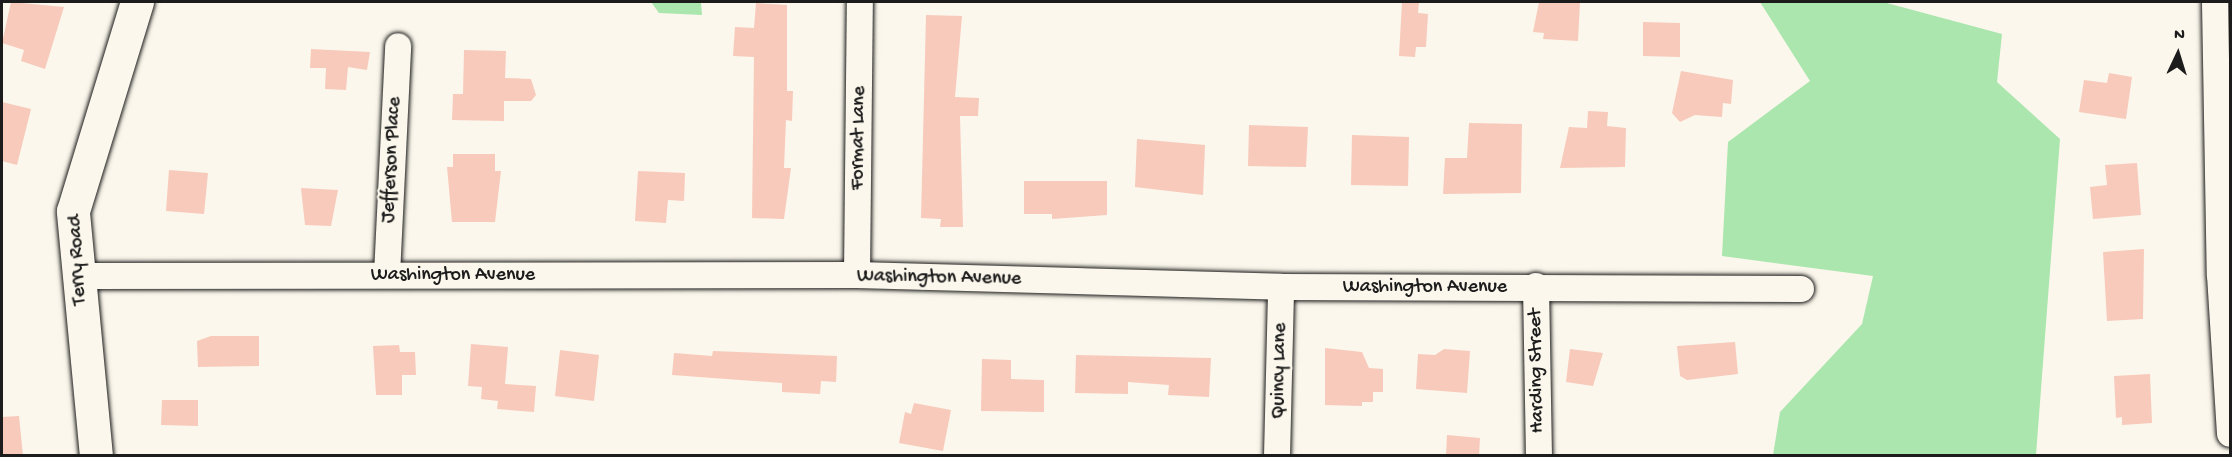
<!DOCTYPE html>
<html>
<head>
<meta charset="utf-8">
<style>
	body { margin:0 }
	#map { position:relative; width:2232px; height:457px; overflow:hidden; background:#fbf7ec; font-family:"Gochi Hand",sans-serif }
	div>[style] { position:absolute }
	.green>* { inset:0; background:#aae6ad }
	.building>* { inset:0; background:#f8cabb }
	.roads { filter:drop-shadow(0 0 2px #1c1c1c) drop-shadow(0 0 2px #1c1c1c) }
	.street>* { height:26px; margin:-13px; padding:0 13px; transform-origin:13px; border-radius:13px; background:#fbf7ec }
	.secondary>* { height:33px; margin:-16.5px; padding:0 16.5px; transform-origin:16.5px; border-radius:16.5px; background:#fbf7ec }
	span { translate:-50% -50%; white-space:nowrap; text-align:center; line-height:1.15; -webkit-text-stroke:4.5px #fbf7ec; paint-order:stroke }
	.street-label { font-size:20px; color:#1c1c1c }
	.frame { position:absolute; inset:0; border:3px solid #1c1c1c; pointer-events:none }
	.north { position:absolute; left:2148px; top:24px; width:60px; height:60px; -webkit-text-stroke:4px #fbf7ec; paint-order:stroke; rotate:4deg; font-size:16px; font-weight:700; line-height:24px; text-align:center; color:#1c1c1c }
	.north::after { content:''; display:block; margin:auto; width:21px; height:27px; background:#1c1c1c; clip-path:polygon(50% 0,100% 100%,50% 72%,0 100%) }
</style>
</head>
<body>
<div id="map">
	<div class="green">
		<div style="clip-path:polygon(651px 2px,701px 2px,702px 15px,659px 13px)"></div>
		<div style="clip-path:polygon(1760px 2px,1883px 2px,2002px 34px,1997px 82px,2060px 139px,2036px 455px,1773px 455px,1780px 412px,1862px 324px,1873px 276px,1722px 256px,1728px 142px,1810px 81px)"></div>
	</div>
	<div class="building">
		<div style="clip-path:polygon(11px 2px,64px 7px,45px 69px,21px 61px,24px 50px,2px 43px)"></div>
		<div style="clip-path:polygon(1402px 2px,1419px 2px,1418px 13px,1428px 14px,1426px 47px,1416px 47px,1415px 57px,1399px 56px)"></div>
		<div style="clip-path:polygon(1539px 2px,1580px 2px,1578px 41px,1543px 39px,1544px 33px,1533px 32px)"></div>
		<div style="clip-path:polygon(756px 3px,787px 5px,787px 91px,793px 91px,792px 121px,786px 120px,784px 168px,791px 168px,784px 219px,752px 218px,754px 57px,733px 56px,735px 27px,754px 28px)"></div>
		<div style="clip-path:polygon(926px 15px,962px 16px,955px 97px,979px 98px,978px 116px,960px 116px,963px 227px,940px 227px,941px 219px,921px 218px)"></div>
		<div style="clip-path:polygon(1643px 22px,1680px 23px,1680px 57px,1643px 56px)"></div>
		<div style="clip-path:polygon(311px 49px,370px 52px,367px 70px,348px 67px,346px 90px,325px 89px,326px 68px,310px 68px)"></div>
		<div style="clip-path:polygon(464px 50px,506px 51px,505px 78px,531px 79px,536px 95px,531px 101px,504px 101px,504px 121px,452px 120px,453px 94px,463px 94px)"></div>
		<div style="clip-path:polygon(1681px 71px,1733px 80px,1731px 104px,1723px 103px,1722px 117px,1695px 115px,1680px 122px,1672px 113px)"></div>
		<div style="clip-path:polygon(2109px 73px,2132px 77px,2126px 119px,2079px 112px,2084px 80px,2107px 83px)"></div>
		<div style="clip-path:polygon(2px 102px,31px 109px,17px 165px,2px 161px)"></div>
		<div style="clip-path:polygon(1588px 111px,1608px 112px,1607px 126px,1626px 128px,1625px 167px,1560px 168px,1569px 127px,1587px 128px)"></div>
		<div style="clip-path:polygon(1469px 123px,1522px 124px,1521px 193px,1443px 194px,1445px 158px,1467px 158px)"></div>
		<div style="clip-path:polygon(1249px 125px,1308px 127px,1306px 167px,1248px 166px)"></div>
		<div style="clip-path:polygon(1352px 135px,1409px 137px,1408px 186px,1351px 185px)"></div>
		<div style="clip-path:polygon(1137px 139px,1205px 145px,1203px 195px,1135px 187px)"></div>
		<div style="clip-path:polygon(453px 154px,495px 154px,495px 171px,501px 171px,495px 222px,452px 222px,447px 167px,453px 167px)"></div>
		<div style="clip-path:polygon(2137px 163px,2141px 215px,2093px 219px,2090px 187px,2107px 185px,2105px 165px)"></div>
		<div style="clip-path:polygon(169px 170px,208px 173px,204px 214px,166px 211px)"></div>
		<div style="clip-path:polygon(638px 171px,685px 173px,684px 201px,668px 200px,666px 223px,635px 221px)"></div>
		<div style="clip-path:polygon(1024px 181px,1107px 181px,1107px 215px,1052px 219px,1052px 214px,1024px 214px)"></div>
		<div style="clip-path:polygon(301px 188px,338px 190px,331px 226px,305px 225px)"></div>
		<div style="clip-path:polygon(2144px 249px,2143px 319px,2107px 321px,2103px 252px)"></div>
		<div style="clip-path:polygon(211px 336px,259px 336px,259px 366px,198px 367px,197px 341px)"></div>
		<div style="clip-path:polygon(1735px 342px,1738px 374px,1687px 380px,1680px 376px,1677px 346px)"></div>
		<div style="clip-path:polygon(471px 344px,508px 347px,505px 384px,536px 386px,534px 412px,497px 409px,498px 401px,481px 399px,482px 387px,468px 386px)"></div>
		<div style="clip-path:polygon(399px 345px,400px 352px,415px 352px,416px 375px,402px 375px,402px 395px,376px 395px,373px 346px)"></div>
		<div style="clip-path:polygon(1325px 348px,1362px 352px,1369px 368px,1383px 369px,1383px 392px,1373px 392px,1373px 402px,1362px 402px,1362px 406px,1325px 405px)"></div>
		<div style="clip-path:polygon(1444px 349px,1470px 351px,1467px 393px,1416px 389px,1418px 354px,1435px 355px)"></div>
		<div style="clip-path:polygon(1570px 349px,1603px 353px,1593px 386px,1566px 382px)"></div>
		<div style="clip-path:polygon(560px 350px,599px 355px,594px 401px,555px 396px)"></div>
		<div style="clip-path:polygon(713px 351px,837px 356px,836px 382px,821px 381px,820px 394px,782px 392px,782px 383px,672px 375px,674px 353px,712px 356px)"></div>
		<div style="clip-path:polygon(1076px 355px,1211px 358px,1209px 397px,1168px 395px,1169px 385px,1128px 382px,1128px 394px,1075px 393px)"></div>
		<div style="clip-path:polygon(982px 359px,1011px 360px,1011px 379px,1044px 380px,1044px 412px,981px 411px)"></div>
		<div style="clip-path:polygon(2150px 374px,2152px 423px,2122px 425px,2122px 417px,2116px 418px,2114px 376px)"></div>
		<div style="clip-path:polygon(162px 400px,198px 400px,198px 426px,161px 425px)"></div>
		<div style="clip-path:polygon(914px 403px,951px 410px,943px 451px,899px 443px,905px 412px,911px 414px)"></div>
		<div style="clip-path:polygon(19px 416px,23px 456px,2px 456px,2px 417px)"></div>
		<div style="clip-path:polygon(1447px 435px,1480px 438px,1479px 456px,1446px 456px)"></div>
	</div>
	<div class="roads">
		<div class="street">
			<div style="left:2215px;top:2px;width:273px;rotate:89deg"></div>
			<div style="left:2220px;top:275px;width:159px;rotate:86.4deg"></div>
			<div style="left:387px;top:275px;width:229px;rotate:-87.2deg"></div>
			<div style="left:857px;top:275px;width:273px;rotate:-89.4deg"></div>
			<div style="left:77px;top:276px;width:780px;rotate:-0.07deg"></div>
			<div style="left:857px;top:275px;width:424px;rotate:1.6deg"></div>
			<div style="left:1281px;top:287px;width:520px;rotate:0.22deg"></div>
			<div style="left:1536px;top:286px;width:170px;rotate:89deg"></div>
			<div style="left:1277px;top:456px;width:169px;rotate:-88.6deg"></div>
		</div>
		<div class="secondary">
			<div style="left:96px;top:456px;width:246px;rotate:-95.4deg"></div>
			<div style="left:73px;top:211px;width:219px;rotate:-73deg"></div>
		</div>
	</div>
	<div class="street-label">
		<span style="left:859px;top:138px;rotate:-89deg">Format Lane</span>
		<span style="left:392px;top:160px;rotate:-87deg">Jefferson Place</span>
		<span style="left:78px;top:260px;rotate:-93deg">Terry Road</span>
		<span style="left:453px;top:275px">Washington Avenue</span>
		<span style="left:939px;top:278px;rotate:1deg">Washington Avenue</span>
		<span style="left:1425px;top:287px">Washington Avenue</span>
		<span style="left:1280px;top:371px;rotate:-89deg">Quincy Lane</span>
		<span style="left:1537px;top:371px;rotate:-91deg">Harding Street</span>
	</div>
	<div class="frame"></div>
	<div class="north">N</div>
</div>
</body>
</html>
